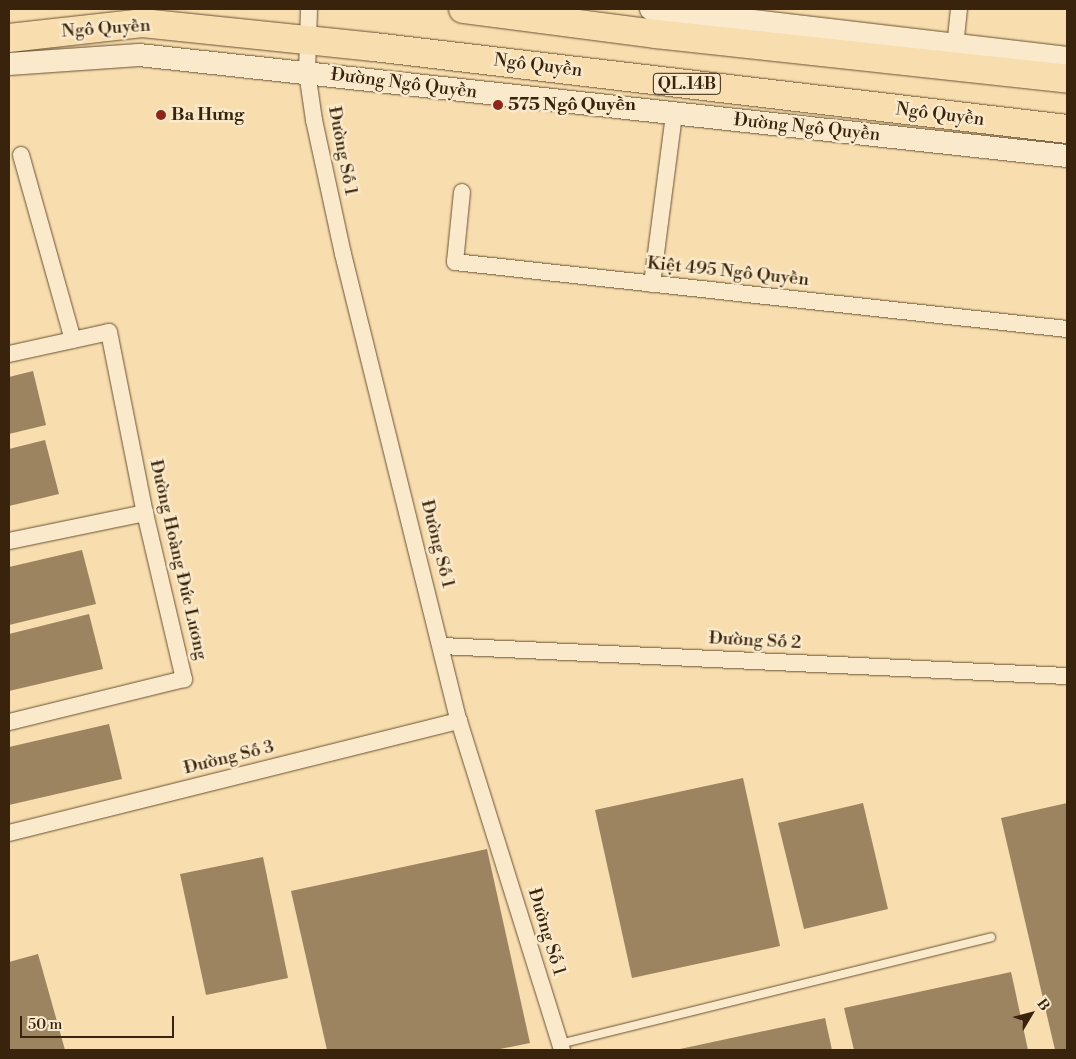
<!DOCTYPE html>
<html>
<head>
<meta charset="utf-8">
<style>
	body { margin:0 }
	#map { position:relative; width:1076px; height:1059px; overflow:hidden; background:#f8ddae; font-family:"Libre Bodoni",serif }
	div>[style] { position:absolute }
	.building>* { inset:0; background:#9c8461 }
	.roads { filter:drop-shadow(0 0 1px #695235) drop-shadow(0 0 1px #695235) }
	.lane>* { height:8px; margin:-4px; padding:0 4px; transform-origin:4px; border-radius:4px; background:#fae9ca }
	.street>* { height:16px; margin:-8px; padding:0 8px; transform-origin:8px; border-radius:8px; background:#fae9ca }
	.secondary>* { height:22px; margin:-11px; padding:0 11px; transform-origin:11px; border-radius:11px; background:#fae9ca }
	.highway>* { height:28px; margin:-14px; padding:0 14px; transform-origin:14px; border-radius:14px; background:#f8ddae }
	.dots>* { width:14px; height:14px; translate:-50% -50%; box-sizing:border-box; border:2px solid #fae9ca; border-radius:50% }
	span { translate:-50% -50%; white-space:nowrap; text-align:center; line-height:1.15; -webkit-text-stroke:5px #fae9ca; paint-order:stroke }
	.shield-label span { padding:1px 4px; background:#fae9ca; border:1px solid; border-radius:4px; -webkit-text-stroke-width:0 }
	.shield-label { font-size:16px; color:#39230d; font-weight:700 }
	.street-label { font-size:18px; color:#39230d }
	.poi-label { font-size:18px; color:#39230d; font-weight:700 }
	.left { translate:0 -50%; text-align:left }
	.frame { position:absolute; inset:0; border:10px solid #39230d; pointer-events:none }
	.north { position:absolute; left:1006px; top:989px; width:50px; height:50px; -webkit-text-stroke:4px #fae9ca; paint-order:stroke; rotate:53deg; font-size:14px; font-weight:700; line-height:20px; text-align:center; color:#39230d }
	.north::after { content:''; display:block; margin:auto; width:18px; height:22px; background:#39230d; clip-path:polygon(50% 0,100% 100%,50% 72%,0 100%) }
	.scale { position:absolute; left:20px; top:1016px; width:154px; height:22px; box-sizing:border-box; border:2px solid #39230d; border-top:0; padding-left:6px; font-size:15px; line-height:18px; white-space:nowrap; color:#39230d; -webkit-text-stroke:4px #fae9ca; paint-order:stroke }
</style>
</head>
<body>
<div id="map">
	<div class="building">
		<div style="clip-path:polygon(33px 371px,46px 425px,9px 434px,9px 377px)"></div>
		<div style="clip-path:polygon(45px 440px,59px 494px,9px 506px,9px 449px)"></div>
		<div style="clip-path:polygon(82px 550px,96px 604px,9px 625px,9px 567px)"></div>
		<div style="clip-path:polygon(89px 614px,103px 669px,9px 691px,9px 634px)"></div>
		<div style="clip-path:polygon(109px 724px,122px 779px,9px 805px,9px 747px)"></div>
		<div style="clip-path:polygon(743px 778px,780px 946px,632px 978px,595px 810px)"></div>
		<div style="clip-path:polygon(863px 803px,888px 909px,804px 929px,778px 823px)"></div>
		<div style="clip-path:polygon(1067px 803px,1067px 1050px,1055px 1050px,1001px 818px)"></div>
		<div style="clip-path:polygon(487px 849px,530px 1043px,495px 1050px,327px 1050px,291px 891px)"></div>
		<div style="clip-path:polygon(263px 857px,288px 978px,206px 995px,180px 874px)"></div>
		<div style="clip-path:polygon(38px 954px,65px 1050px,9px 1050px,9px 962px)"></div>
		<div style="clip-path:polygon(1011px 972px,1028px 1050px,854px 1050px,844px 1008px)"></div>
		<div style="clip-path:polygon(825px 1018px,832px 1050px,680px 1050px,680px 1049px)"></div>
	</div>
	<div class="roads">
		<div class="lane">
			<div style="left:560px;top:1044px;width:444px;rotate:-13.9deg"></div>
		</div>
		<div class="street">
			<div style="left:309px;top:9px;width:63px;rotate:91.8deg"></div>
			<div style="left:307px;top:72px;width:49px;rotate:81.7deg"></div>
			<div style="left:314px;top:120px;width:137px;rotate:77.8deg"></div>
			<div style="left:343px;top:254px;width:481px;rotate:76.1deg"></div>
			<div style="left:459px;top:721px;width:345px;rotate:72.6deg"></div>
			<div style="left:955px;top:47px;width:38px;rotate:-84deg"></div>
			<div style="left:21px;top:155px;width:192px;rotate:74.3deg"></div>
			<div style="left:462px;top:192px;width:70px;rotate:95.7deg"></div>
			<div style="left:455px;top:262px;width:616px;rotate:6.25deg"></div>
			<div style="left:652px;top:284px;width:171px;rotate:-82.6deg"></div>
			<div style="left:9px;top:354px;width:102px;rotate:-12.4deg"></div>
			<div style="left:109px;top:332px;width:185px;rotate:78.8deg"></div>
			<div style="left:145px;top:513px;width:171px;rotate:76.8deg"></div>
			<div style="left:184px;top:679px;width:180px;rotate:166.2deg"></div>
			<div style="left:9px;top:541px;width:139px;rotate:-11.6deg"></div>
			<div style="left:442px;top:646px;width:626px;rotate:2.75deg"></div>
			<div style="left:9px;top:833px;width:464px;rotate:-14deg"></div>
		</div>
		<div class="secondary">
			<div style="left:651px;top:9px;width:419px;rotate:6.7deg"></div>
			<div style="left:9px;top:64px;width:130px;rotate:-4deg"></div>
			<div style="left:139px;top:55px;width:933px;rotate:6.21deg"></div>
		</div>
		<div class="highway">
			<div style="left:463px;top:9px;width:195px;rotate:7.4deg"></div>
			<div style="left:656px;top:34px;width:413px;rotate:6.2deg"></div>
			<div style="left:9px;top:38px;width:134px;rotate:-6.4deg"></div>
			<div style="left:142px;top:23px;width:233px;rotate:5.9deg"></div>
			<div style="left:374px;top:47px;width:698px;rotate:6.75deg"></div>
		</div>
	</div>
	<div class="dots">
		<div style="left:498px;top:105px;background:#8f2418"></div>
		<div style="left:161px;top:115px;background:#8f2418"></div>
	</div>
	<div class="shield-label">
		<span style="left:687px;top:84px">QL.14B</span>
	</div>
	<div class="street-label">
		<span style="left:106px;top:29px;rotate:-4deg">Ngô Quyền</span>
		<span style="left:538px;top:66px;rotate:7deg">Ngô Quyền</span>
		<span style="left:404px;top:84px;rotate:7deg">Đường Ngô Quyền</span>
		<span style="left:940px;top:115px;rotate:7deg">Ngô Quyền</span>
		<span style="left:807px;top:128px;rotate:6deg">Đường Ngô Quyền</span>
		<span style="left:342px;top:151px;rotate:79deg">Đường Số 1</span>
		<span style="left:728px;top:272px;rotate:6deg">Kiệt 495 Ngô Quyền</span>
		<span style="left:437px;top:544px;rotate:76deg">Đường Số 1</span>
		<span style="left:178px;top:560px;rotate:77deg">Đường Hoàng Đức Lương</span>
		<span style="left:755px;top:641px;rotate:3deg">Đường Số 2</span>
		<span style="left:229px;top:758px;rotate:-14deg">Đường Số 3</span>
		<span style="left:546px;top:932px;rotate:73deg">Đường Số 1</span>
	</div>
	<div class="poi-label">
		<span class="left" style="left:508px;top:105px">575 Ngô Quyền</span>
		<span class="left" style="left:171px;top:115px">Ba Hưng</span>
	</div>
	<div class="frame"></div>
	<div class="north">B</div>
	<div class="scale">50 m</div>
</div>
</body>
</html>
